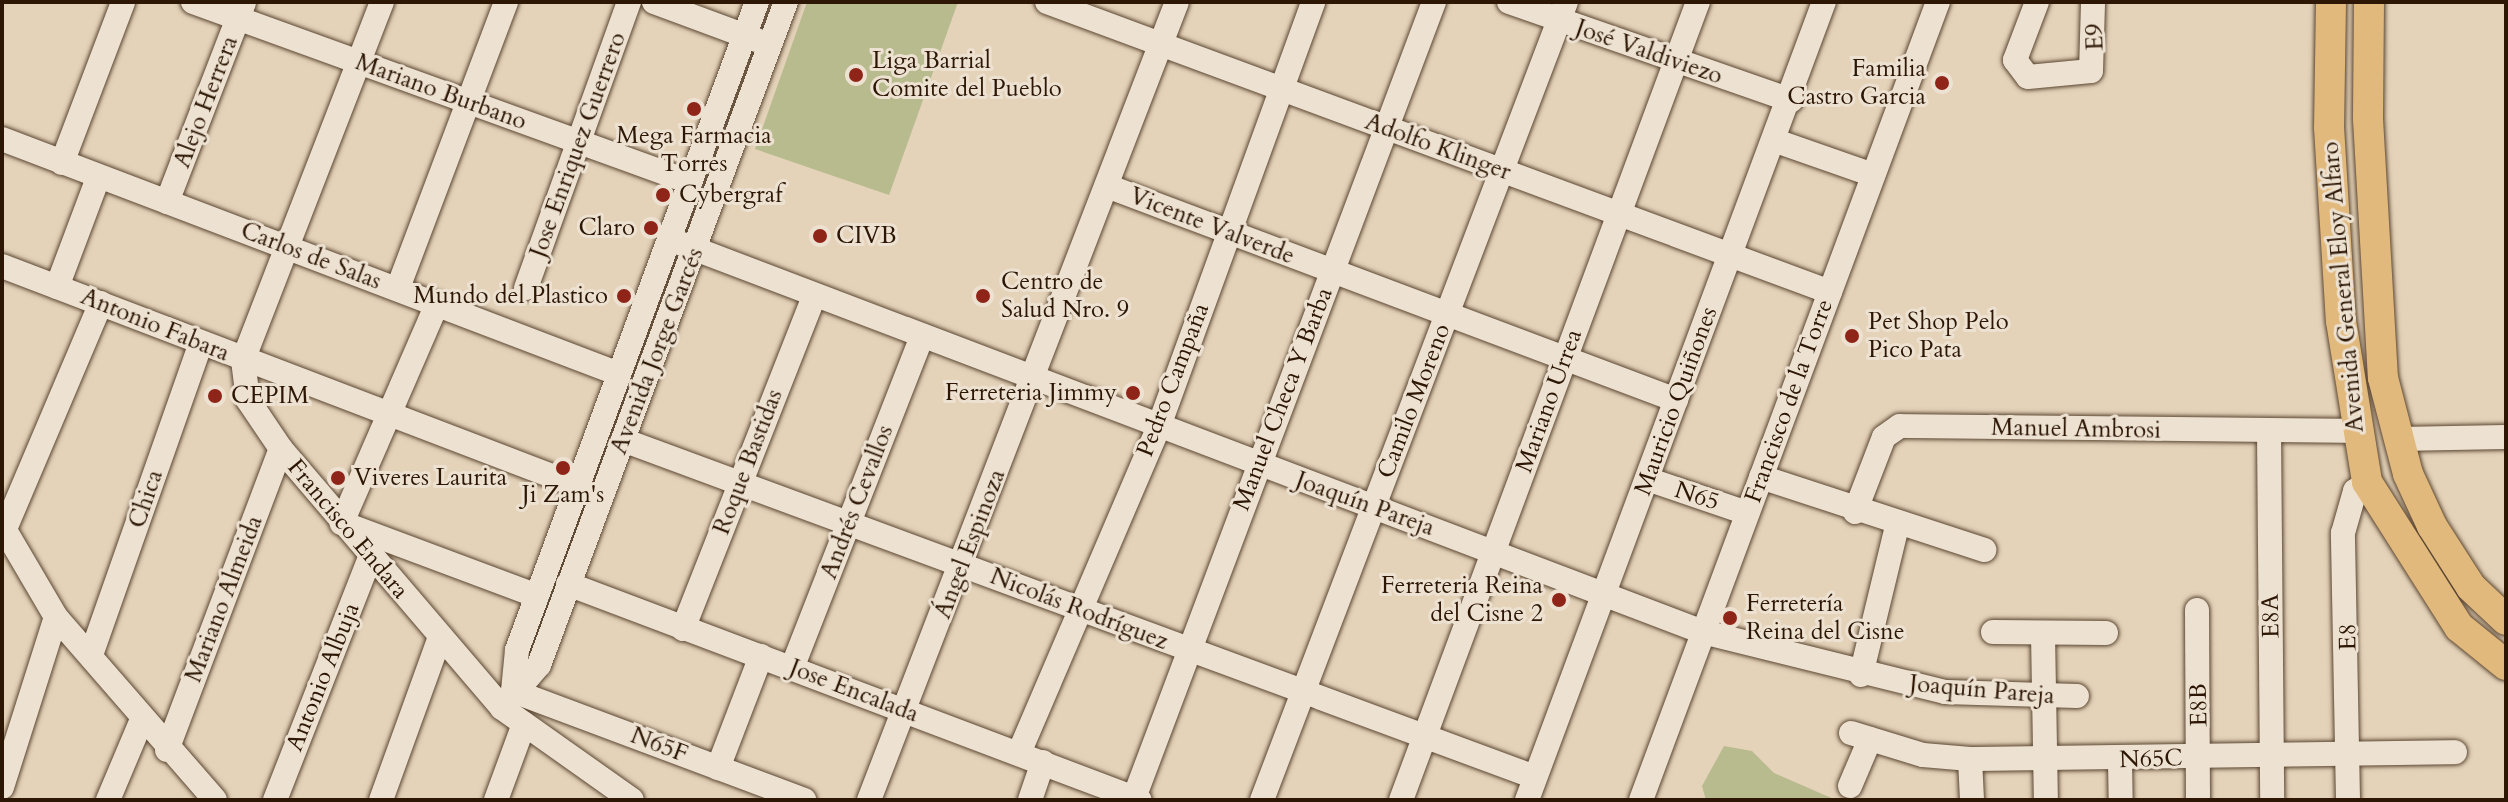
<!DOCTYPE html>
<html>
<head>
<meta charset="utf-8">
<style>
	body { margin:0 }
	#map { position:relative; width:2508px; height:802px; overflow:hidden; background:#e4d2b9; font-family:Cardo,serif }
	div>[style] { position:absolute }
	.green>* { inset:0; background:#b7bb8e }
	.roads { filter:drop-shadow(0 0 2px #5b4631) drop-shadow(0 0 2px #5b4631) }
	.minor>* { height:24px; margin:-12px; padding:0 12px; transform-origin:12px; border-radius:12px; background:#ede2d2 }
	.major>* { height:30px; margin:-15px; padding:0 15px; transform-origin:15px; border-radius:15px; background:#e2b97c }
	.dots>* { width:22px; height:22px; translate:-50% -50%; box-sizing:border-box; border:4px solid #ede2d2; border-radius:50% }
	span { translate:-50% -50%; white-space:nowrap; text-align:center; line-height:1.15; -webkit-text-stroke:6px #ede2d2; paint-order:stroke }
	.street-label { font-size:24px; color:#2d1704 }
	.poi-label { font-size:24px; color:#2d1704 }
	.left { translate:0 -50%; text-align:left }
	.right { translate:-100% -50%; text-align:right }
	.frame { position:absolute; inset:0; border:4px solid #2d1704; pointer-events:none }
</style>
</head>
<body>
<div id="map">
	<div class="green">
		<div style="clip-path:polygon(807px 2px,958px 2px,889px 195px,755px 149px)"></div>
		<div style="clip-path:polygon(1724px 746px,1752px 751px,1774px 773px,1836px 800px,1706px 800px,1702px 786px)"></div>
	</div>
	<div class="roads">
		<div class="minor">
			<div style="left:193px;top:2px;width:529px;rotate:19.91deg"></div>
			<div style="left:382px;top:2px;width:384px;rotate:111.2deg"></div>
			<div style="left:243px;top:360px;width:40px;rotate:82.9deg"></div>
			<div style="left:248px;top:400px;width:59px;rotate:56deg"></div>
			<div style="left:281px;top:449px;width:340px;rotate:49.5deg"></div>
			<div style="left:502px;top:708px;width:159px;rotate:35.3deg"></div>
			<div style="left:654px;top:2px;width:110px;rotate:20.3deg"></div>
			<div style="left:1047px;top:2px;width:835px;rotate:20.32deg"></div>
			<div style="left:1509px;top:2px;width:299px;rotate:19.2deg"></div>
			<div style="left:2037px;top:2px;width:62px;rotate:110.8deg"></div>
			<div style="left:2015px;top:60px;width:21px;rotate:53deg"></div>
			<div style="left:2028px;top:77px;width:63px;rotate:-5.4deg"></div>
			<div style="left:2091px;top:71px;width:69px;rotate:-88.3deg"></div>
			<div style="left:2px;top:139px;width:660px;rotate:20.85deg"></div>
			<div style="left:1776px;top:141px;width:103px;rotate:19.3deg"></div>
			<div style="left:62px;top:163px;width:172px;rotate:-69.2deg"></div>
			<div style="left:1107px;top:186px;width:608px;rotate:20.61deg"></div>
			<div style="left:167px;top:202px;width:214px;rotate:-68.9deg"></div>
			<div style="left:669px;top:239px;width:1106px;rotate:20.81deg"></div>
			<div style="left:1703px;top:632px;width:249px;rotate:13.9deg"></div>
			<div style="left:1945px;top:692px;width:132px;rotate:1.7deg"></div>
			<div style="left:2px;top:266px;width:617px;rotate:20.9deg"></div>
			<div style="left:57px;top:287px;width:116px;rotate:-69.4deg"></div>
			<div style="left:398px;top:288px;width:306px;rotate:-69.3deg"></div>
			<div style="left:526px;top:288px;width:304px;rotate:-70.2deg"></div>
			<div style="left:437px;top:304px;width:239px;rotate:113.5deg"></div>
			<div style="left:342px;top:523px;width:208px;rotate:20.5deg"></div>
			<div style="left:2269px;top:432px;width:368px;rotate:89.5deg"></div>
			<div style="left:2397px;top:439px;width:109px;rotate:-1.1deg"></div>
			<div style="left:623px;top:440px;width:972px;rotate:20.28deg"></div>
			<div style="left:1761px;top:477px;width:235px;rotate:18.1deg"></div>
			<div style="left:1647px;top:479px;width:106px;rotate:18.8deg"></div>
			<div style="left:1855px;top:512px;width:80px;rotate:-68.9deg"></div>
			<div style="left:1884px;top:437px;width:19px;rotate:-35deg"></div>
			<div style="left:1900px;top:426px;width:454px;rotate:0.6deg"></div>
			<div style="left:2px;top:525px;width:107px;rotate:59.6deg"></div>
			<div style="left:56px;top:617px;width:242px;rotate:49deg"></div>
			<div style="left:2px;top:536px;width:253px;rotate:-67deg"></div>
			<div style="left:568px;top:584px;width:611px;rotate:20.69deg"></div>
			<div style="left:2197px;top:610px;width:190px;rotate:89.7deg"></div>
			<div style="left:683px;top:629px;width:358px;rotate:-68.5deg"></div>
			<div style="left:1993px;top:632px;width:113px;rotate:0.5deg"></div>
			<div style="left:2043px;top:634px;width:166px;rotate:89deg"></div>
			<div style="left:91px;top:655px;width:331px;rotate:-70.6deg"></div>
			<div style="left:792px;top:668px;width:357px;rotate:-68.6deg"></div>
			<div style="left:1861px;top:675px;width:153px;rotate:-76.4deg"></div>
			<div style="left:513px;top:691px;width:41px;rotate:-84.4deg"></div>
			<div style="left:517px;top:650px;width:691px;rotate:-69.68deg"></div>
			<div style="left:513px;top:691px;width:311px;rotate:20.5deg"></div>
			<div style="left:502px;top:708px;width:57px;rotate:-49.3deg"></div>
			<div style="left:539px;top:665px;width:708px;rotate:-69.57deg"></div>
			<div style="left:1851px;top:733px;width:75px;rotate:17deg"></div>
			<div style="left:1923px;top:755px;width:47px;rotate:4.9deg"></div>
			<div style="left:1970px;top:759px;width:485px;rotate:-0.8deg"></div>
			<div style="left:167px;top:750px;width:322px;rotate:-69.3deg"></div>
			<div style="left:1019px;top:753px;width:356px;rotate:-66.8deg"></div>
			<div style="left:1159px;top:426px;width:451px;rotate:-70deg"></div>
			<div style="left:1970px;top:759px;width:41px;rotate:87.2deg"></div>
			<div style="left:2120px;top:761px;width:39px;rotate:89deg"></div>
			<div style="left:718px;top:768px;width:120px;rotate:-69deg"></div>
			<div style="left:1850px;top:786px;width:51px;rotate:-66.9deg"></div>
			<div style="left:2px;top:787px;width:178px;rotate:-72.4deg"></div>
			<div style="left:1134px;top:798px;width:851px;rotate:-69.35deg"></div>
			<div style="left:108px;top:800px;width:85px;rotate:-67.1deg"></div>
			<div style="left:275px;top:800px;width:263px;rotate:-68.6deg"></div>
			<div style="left:381px;top:800px;width:173px;rotate:-70.1deg"></div>
			<div style="left:496px;top:800px;width:81px;rotate:-69.8deg"></div>
			<div style="left:869px;top:800px;width:855px;rotate:-68.9deg"></div>
			<div style="left:1030px;top:800px;width:40px;rotate:-71.1deg"></div>
			<div style="left:1262px;top:800px;width:854px;rotate:-69.15deg"></div>
			<div style="left:1401px;top:800px;width:851px;rotate:-69.59deg"></div>
			<div style="left:1527px;top:800px;width:851px;rotate:-69.59deg"></div>
			<div style="left:1641px;top:800px;width:851px;rotate:-69.59deg"></div>
			<div style="left:2348px;top:800px;width:267px;rotate:-91.1deg"></div>
			<div style="left:2343px;top:533px;width:44px;rotate:-74.1deg"></div>
			<div style="left:2355px;top:491px;width:15px;rotate:-37deg"></div>
		</div>
		<div class="major">
			<div style="left:2331px;top:2px;width:125px;rotate:90.9deg"></div>
			<div style="left:2329px;top:127px;width:194px;rotate:86.5deg"></div>
			<div style="left:2341px;top:321px;width:163px;rotate:80.8deg"></div>
			<div style="left:2367px;top:482px;width:172px;rotate:57.6deg"></div>
			<div style="left:2459px;top:627px;width:60px;rotate:39deg"></div>
			<div style="left:2369px;top:2px;width:117px;rotate:90.5deg"></div>
			<div style="left:2368px;top:119px;width:259px;rotate:86.7deg"></div>
			<div style="left:2383px;top:378px;width:99px;rotate:75.4deg"></div>
			<div style="left:2408px;top:474px;width:57px;rotate:65.2deg"></div>
			<div style="left:2432px;top:526px;width:72px;rotate:57.4deg"></div>
			<div style="left:2471px;top:587px;width:48px;rotate:43.3deg"></div>
		</div>
	</div>
	<div class="dots">
		<div style="left:856px;top:75px;background:#8f2418"></div>
		<div style="left:1942px;top:83px;background:#8f2418"></div>
		<div style="left:694px;top:109px;background:#8f2418"></div>
		<div style="left:663px;top:195px;background:#8f2418"></div>
		<div style="left:651px;top:228px;background:#8f2418"></div>
		<div style="left:820px;top:236px;background:#8f2418"></div>
		<div style="left:624px;top:296px;background:#8f2418"></div>
		<div style="left:983px;top:296px;background:#8f2418"></div>
		<div style="left:1852px;top:336px;background:#8f2418"></div>
		<div style="left:1133px;top:393px;background:#8f2418"></div>
		<div style="left:215px;top:396px;background:#8f2418"></div>
		<div style="left:563px;top:468px;background:#8f2418"></div>
		<div style="left:338px;top:478px;background:#8f2418"></div>
		<div style="left:1559px;top:600px;background:#8f2418"></div>
		<div style="left:1730px;top:618px;background:#8f2418"></div>
	</div>
	<div class="street-label">
		<span style="left:2095px;top:37px;rotate:-92deg">E9</span>
		<span style="left:1649px;top:52px;rotate:19deg">José Valdiviezo</span>
		<span style="left:441px;top:92px;rotate:20deg">Mariano Burbano</span>
		<span style="left:206px;top:102px;rotate:-69deg">Alejo Herrera</span>
		<span style="left:578px;top:145px;rotate:-70deg">Jose Enriquez Guerrero</span>
		<span style="left:1438px;top:147px;rotate:20deg">Adolfo Klinger</span>
		<span style="left:1212px;top:226px;rotate:21deg">Vicente Valverde</span>
		<span style="left:311px;top:256px;rotate:21deg">Carlos de Salas</span>
		<span style="left:2343px;top:287px;rotate:-95deg">Avenida General Eloy Alfaro</span>
		<span style="left:155px;top:325px;rotate:22deg">Antonio Fabara</span>
		<span style="left:657px;top:351px;rotate:-69deg">Avenida Jorge Garcés</span>
		<span style="left:1173px;top:380px;rotate:-69deg">Pedro Campaña</span>
		<span style="left:1283px;top:399px;rotate:-69deg">Manuel Checa Y Barba</span>
		<span style="left:1414px;top:401px;rotate:-69deg">Camilo Moreno</span>
		<span style="left:1549px;top:401px;rotate:-70deg">Mariano Urrea</span>
		<span style="left:1676px;top:401px;rotate:-70deg">Mauricio Quiñones</span>
		<span style="left:1789px;top:401px;rotate:-70deg">Francisco de la Torre</span>
		<span style="left:2076px;top:429px;rotate:1deg">Manuel Ambrosi</span>
		<span style="left:748px;top:462px;rotate:-69deg">Roque Bastidas</span>
		<span style="left:1697px;top:496px;rotate:18deg">N65</span>
		<span style="left:146px;top:499px;rotate:-71deg">Chica</span>
		<span style="left:857px;top:502px;rotate:-69deg">Andrés Cevallos</span>
		<span style="left:1365px;top:504px;rotate:20deg">Joaquín Pareja</span>
		<span style="left:348px;top:529px;rotate:50deg">Francisco Endara</span>
		<span style="left:970px;top:544px;rotate:-69deg">Ángel Espinoza</span>
		<span style="left:224px;top:599px;rotate:-69deg">Mariano Almeida</span>
		<span style="left:1079px;top:609px;rotate:21deg">Nicolás Rodríguez</span>
		<span style="left:2271px;top:616px;rotate:-91deg">E8A</span>
		<span style="left:2348px;top:637px;rotate:-91deg">E8</span>
		<span style="left:323px;top:677px;rotate:-68deg">Antonio Albuja</span>
		<span style="left:1982px;top:690px;rotate:5deg">Joaquín Pareja</span>
		<span style="left:854px;top:691px;rotate:21deg">Jose Encalada</span>
		<span style="left:2199px;top:705px;rotate:-91deg">E8B</span>
		<span style="left:659px;top:745px;rotate:21deg">N65F</span>
		<span style="left:2151px;top:759px;rotate:-2deg">N65C</span>
	</div>
	<div class="poi-label">
		<span class="left" style="left:872px;top:75px">Liga Barrial<br>Comite del Pueblo</span>
		<span class="right" style="left:1926px;top:83px">Familia<br>Castro Garcia</span>
		<span style="left:694px;top:150px">Mega Farmacia<br>Torres</span>
		<span class="left" style="left:679px;top:195px">Cybergraf</span>
		<span class="right" style="left:635px;top:228px">Claro</span>
		<span class="left" style="left:836px;top:236px">CIVB</span>
		<span class="left" style="left:1001px;top:296px">Centro de<br>Salud Nro. 9</span>
		<span class="right" style="left:608px;top:296px">Mundo del Plastico</span>
		<span class="left" style="left:1868px;top:336px">Pet Shop Pelo<br>Pico Pata</span>
		<span class="right" style="left:1117px;top:393px">Ferreteria Jimmy</span>
		<span class="left" style="left:231px;top:396px">CEPIM</span>
		<span class="left" style="left:354px;top:478px">Viveres Laurita</span>
		<span style="left:563px;top:495px">Ji Zam's</span>
		<span class="right" style="left:1543px;top:600px">Ferreteria Reina<br>del Cisne 2</span>
		<span class="left" style="left:1746px;top:618px">Ferretería<br>Reina del Cisne</span>
	</div>
	<div class="frame"></div>
</div>
</body>
</html>
